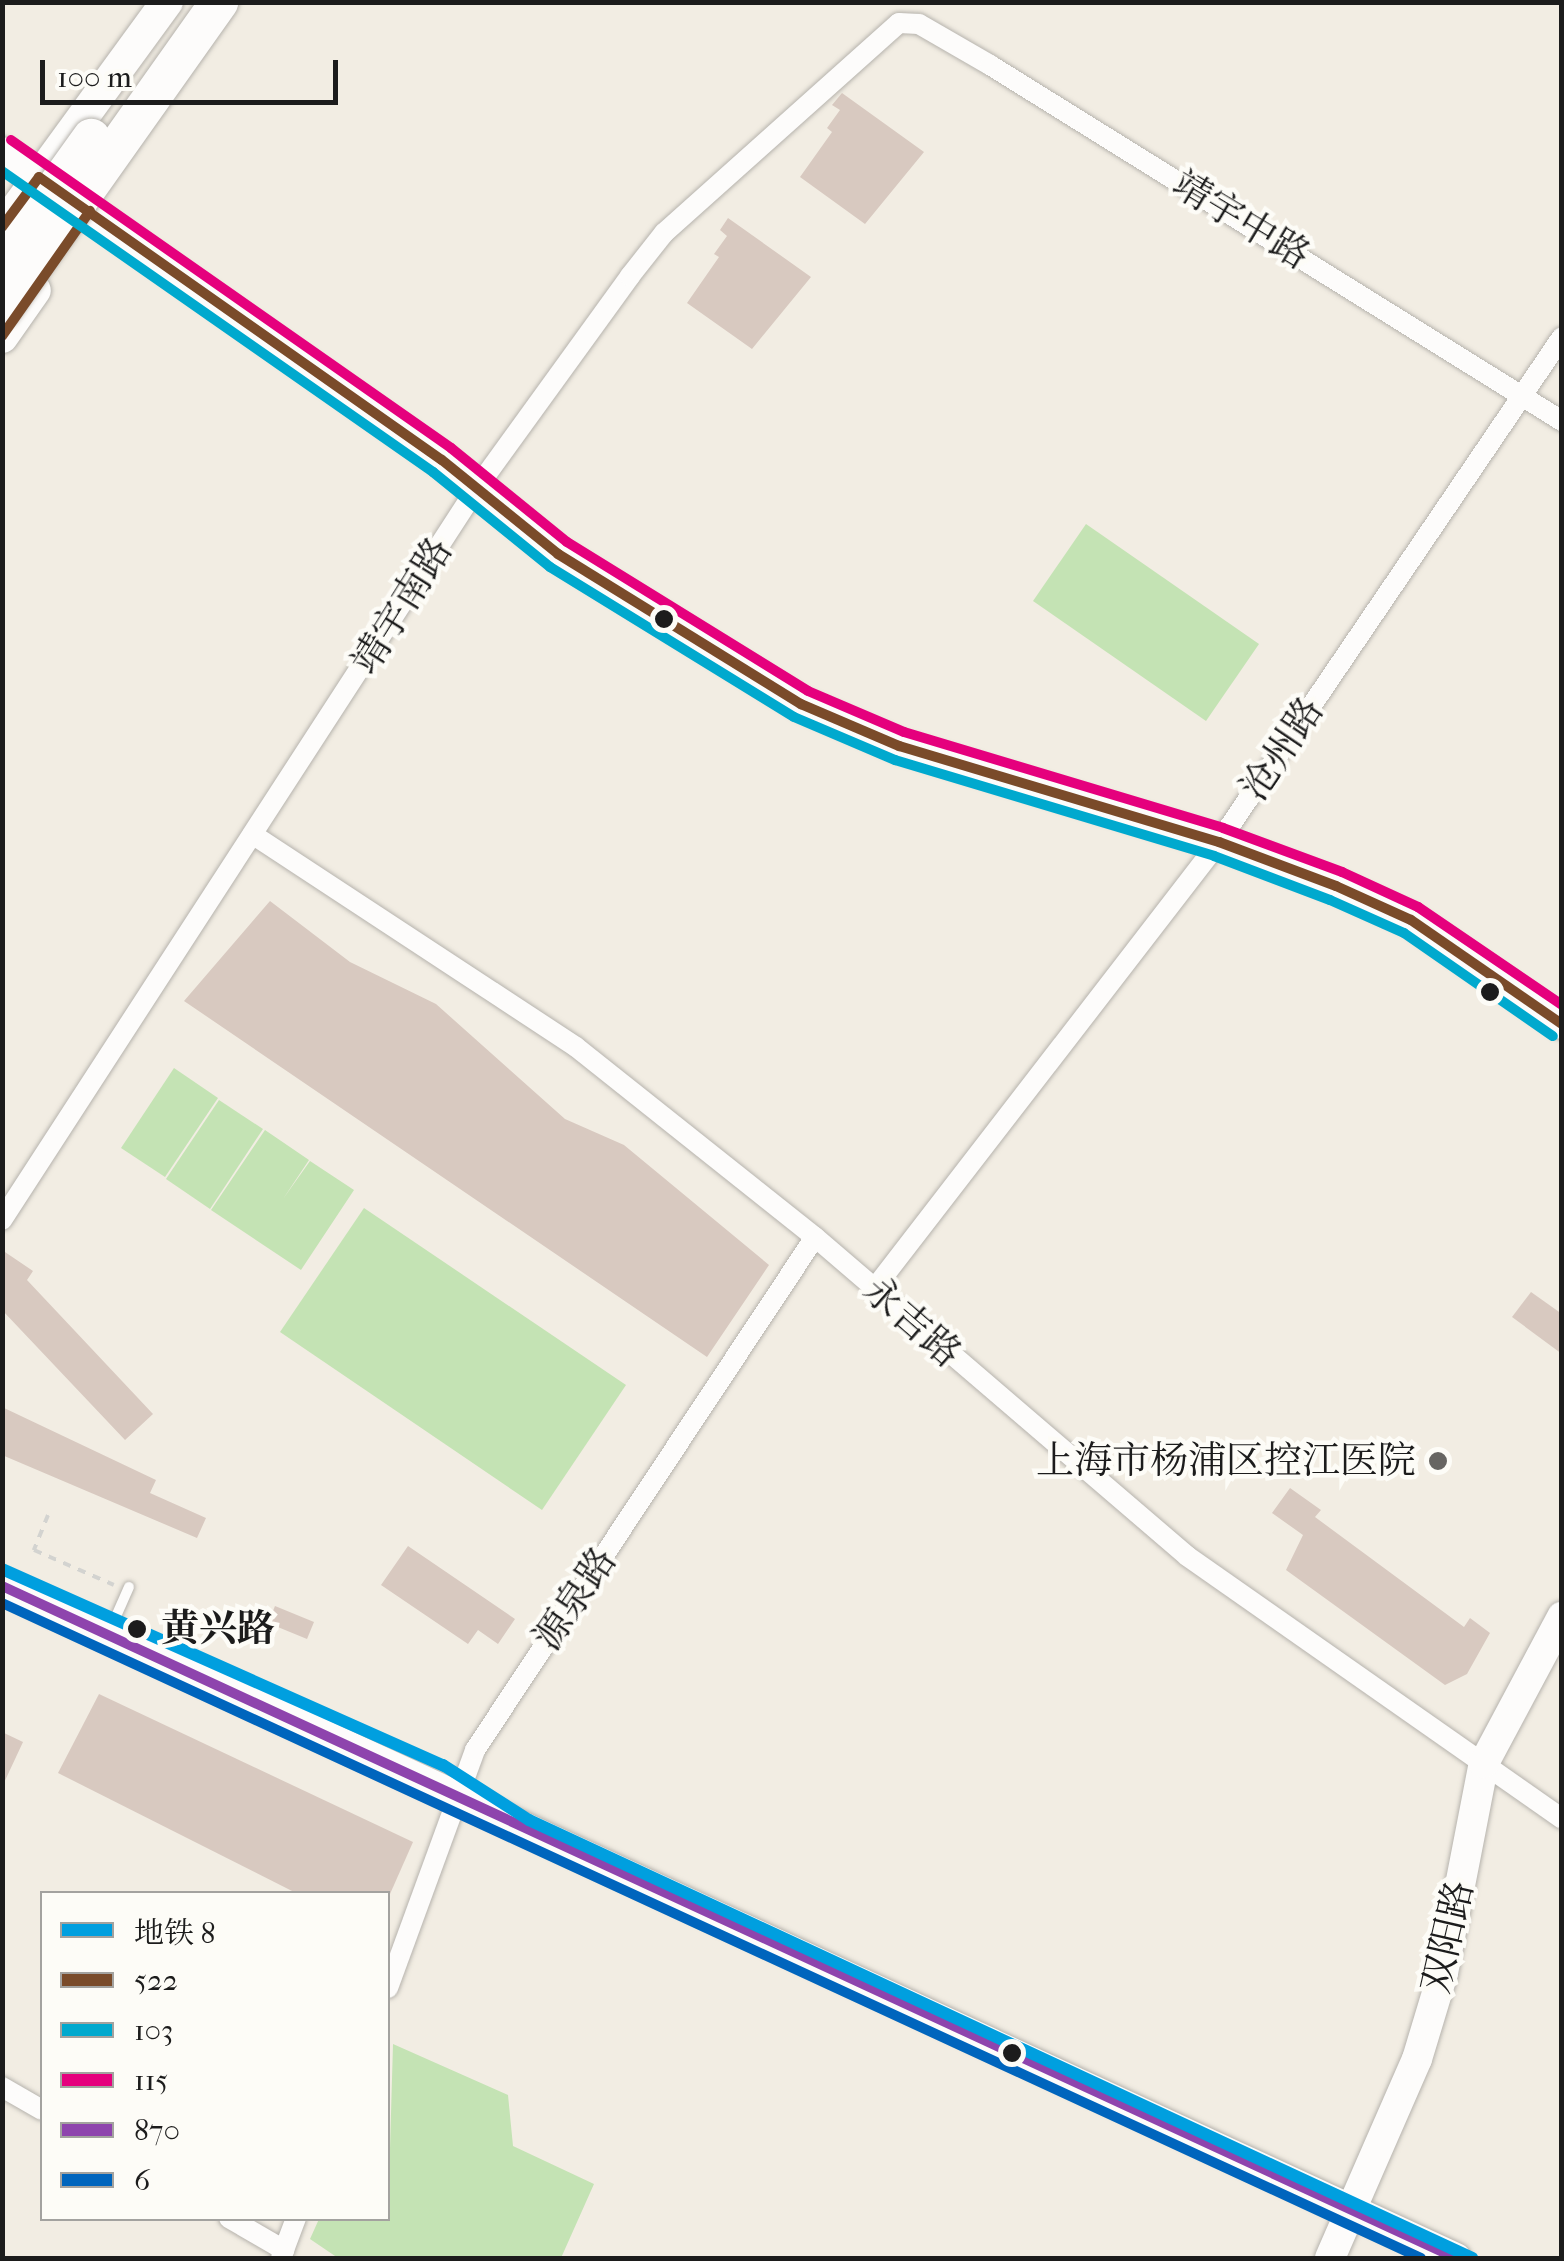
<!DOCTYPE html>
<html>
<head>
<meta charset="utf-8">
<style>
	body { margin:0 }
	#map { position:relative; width:1564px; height:2261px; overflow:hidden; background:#f2ede3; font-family:"IM FELL French Canon","Noto Serif SC",serif }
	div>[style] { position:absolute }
	.green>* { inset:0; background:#c4e3b4 }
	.building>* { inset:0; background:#d8c9c0 }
	.path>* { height:4px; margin-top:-2px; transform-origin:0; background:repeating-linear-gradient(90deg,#d3d3d0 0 8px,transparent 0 16px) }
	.roads { filter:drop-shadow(0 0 2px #b6b3ad) drop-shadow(0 0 2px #b6b3ad) }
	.lane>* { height:10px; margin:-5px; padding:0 5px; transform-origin:5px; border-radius:5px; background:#fdfcfb }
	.street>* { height:20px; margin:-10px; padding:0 10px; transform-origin:10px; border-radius:10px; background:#fdfcfb }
	.secondary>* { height:30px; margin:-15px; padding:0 15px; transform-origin:15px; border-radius:15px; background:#fdfcfb }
	.primary>* { height:32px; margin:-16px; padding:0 16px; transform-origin:16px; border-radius:16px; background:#fdfcfb }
	.bridges { filter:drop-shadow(0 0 2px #b6b3ad) drop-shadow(0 0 2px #b6b3ad) }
	.highway-bridge>* { height:38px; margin:-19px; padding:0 19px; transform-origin:19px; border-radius:19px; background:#fdfcfb }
	.bus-1>* { height:10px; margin:-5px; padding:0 5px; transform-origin:5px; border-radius:5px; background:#7a4b2a }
	.bus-2>* { height:10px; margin:-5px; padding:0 5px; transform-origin:5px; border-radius:5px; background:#00a9ce }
	.bus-3>* { height:10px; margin:-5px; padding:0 5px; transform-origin:5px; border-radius:5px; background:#e5007d }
	.bus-4>* { height:10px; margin:-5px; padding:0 5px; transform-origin:5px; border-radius:5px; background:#8e44ad }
	.bus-5>* { height:10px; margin:-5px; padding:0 5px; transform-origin:5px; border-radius:5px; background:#0065bd }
	.metro-1>* { height:12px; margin:-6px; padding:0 6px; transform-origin:6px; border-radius:6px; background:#009fdf }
	.dots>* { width:28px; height:28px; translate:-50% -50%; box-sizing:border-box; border:5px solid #fdfcf7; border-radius:50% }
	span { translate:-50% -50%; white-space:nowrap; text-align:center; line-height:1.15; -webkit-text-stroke:9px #fdfcf7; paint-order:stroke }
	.street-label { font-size:38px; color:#1c1c1c }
	.poi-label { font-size:38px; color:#1c1c1c }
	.right { translate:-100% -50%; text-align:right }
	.stop-label { font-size:38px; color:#1c1c1c; font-weight:700 }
	.left { translate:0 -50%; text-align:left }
	.frame { position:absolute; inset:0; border:5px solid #1c1c1c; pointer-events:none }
	.legend { position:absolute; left:40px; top:1891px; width:350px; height:330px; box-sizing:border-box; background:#fdfcf7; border:2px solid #a3a29f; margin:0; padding:12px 18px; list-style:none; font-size:30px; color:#1c1c1c }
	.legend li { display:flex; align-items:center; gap:20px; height:50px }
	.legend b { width:50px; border:2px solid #a3a29f }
	.scale { position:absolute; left:40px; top:60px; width:298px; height:45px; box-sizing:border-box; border:5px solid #1c1c1c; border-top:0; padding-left:12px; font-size:30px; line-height:35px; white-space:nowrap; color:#1c1c1c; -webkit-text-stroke:8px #fdfcf7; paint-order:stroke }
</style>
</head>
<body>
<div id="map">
	<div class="green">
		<div style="clip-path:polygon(1086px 524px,1259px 644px,1206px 721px,1033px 601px)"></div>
		<div style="clip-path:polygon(174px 1068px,218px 1098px,165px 1177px,121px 1148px)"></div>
		<div style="clip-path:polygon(219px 1100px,263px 1129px,210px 1209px,166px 1179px)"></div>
		<div style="clip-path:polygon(265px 1130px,309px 1160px,283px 1199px,310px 1161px,354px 1190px,301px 1270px,211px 1210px)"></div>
		<div style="clip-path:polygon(364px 1208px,626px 1385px,542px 1510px,280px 1332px)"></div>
		<div style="clip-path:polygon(393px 2044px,508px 2095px,513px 2146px,594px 2184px,561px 2258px,338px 2258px,310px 2239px,319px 2219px,388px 2218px)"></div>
	</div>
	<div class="building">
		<div style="clip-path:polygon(842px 93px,924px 152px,865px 224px,800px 177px,832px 132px,827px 128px,840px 110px,832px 105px)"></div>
		<div style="clip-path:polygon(728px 218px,811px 277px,752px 349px,687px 303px,719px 257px,714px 254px,727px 236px,720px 230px)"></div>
		<div style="clip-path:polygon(270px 901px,350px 962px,436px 1004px,565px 1119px,624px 1145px,769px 1265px,707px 1357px,184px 1001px)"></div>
		<div style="clip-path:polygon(2px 1250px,33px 1271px,27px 1280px,153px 1414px,125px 1440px,2px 1310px)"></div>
		<div style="clip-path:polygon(1531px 1292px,1562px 1314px,1562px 1354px,1512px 1317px)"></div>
		<div style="clip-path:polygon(2px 1407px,156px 1480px,150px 1493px,206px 1518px,197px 1538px,2px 1455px)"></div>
		<div style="clip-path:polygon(1290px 1488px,1321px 1510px,1315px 1517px,1464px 1627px,1470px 1618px,1490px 1633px,1467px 1674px,1445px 1685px,1286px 1570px,1303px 1535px,1272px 1513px)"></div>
		<div style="clip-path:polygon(408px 1546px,515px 1619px,498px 1644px,478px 1630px,468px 1644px,381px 1585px)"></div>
		<div style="clip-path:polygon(275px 1606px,314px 1622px,307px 1639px,268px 1623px)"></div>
		<div style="clip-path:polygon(99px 1694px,413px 1842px,390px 1894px,298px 1894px,58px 1773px)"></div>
		<div style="clip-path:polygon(2px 1732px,23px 1742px,2px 1787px)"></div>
	</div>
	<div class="path">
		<div style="left:48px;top:1515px;width:38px;rotate:112deg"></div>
		<div style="left:34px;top:1550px;width:87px;rotate:23.6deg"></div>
	</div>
	<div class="roads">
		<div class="lane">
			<div style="left:110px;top:1630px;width:47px;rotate:-66.2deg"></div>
		</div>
		<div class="street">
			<div style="left:255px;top:836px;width:384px;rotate:33.3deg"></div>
			<div style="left:576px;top:1047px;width:305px;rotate:38.5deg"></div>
			<div style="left:815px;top:1237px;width:490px;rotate:40.6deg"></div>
			<div style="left:1187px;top:1556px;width:458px;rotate:35deg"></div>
			<div style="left:2px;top:1220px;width:871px;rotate:-57.04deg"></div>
			<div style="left:476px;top:489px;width:263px;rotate:-54.1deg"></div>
			<div style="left:630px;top:276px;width:55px;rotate:-51.7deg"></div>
			<div style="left:664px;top:233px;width:315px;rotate:-41.8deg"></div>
			<div style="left:899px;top:23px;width:20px;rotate:3deg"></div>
			<div style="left:919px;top:24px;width:82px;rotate:30deg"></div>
			<div style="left:990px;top:65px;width:674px;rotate:31.9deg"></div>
			<div style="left:874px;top:1289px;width:565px;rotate:-52.34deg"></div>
			<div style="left:1219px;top:842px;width:610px;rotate:-55.82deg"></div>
			<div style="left:388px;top:1988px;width:253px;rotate:-69.9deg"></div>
			<div style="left:475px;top:1750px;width:615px;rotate:-56.46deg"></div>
			<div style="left:2px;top:2087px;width:46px;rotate:29.9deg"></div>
			<div style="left:229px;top:2218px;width:64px;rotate:30.2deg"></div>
			<div style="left:281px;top:2258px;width:43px;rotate:-69.4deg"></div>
		</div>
		<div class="secondary">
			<div style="left:2px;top:152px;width:537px;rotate:34.99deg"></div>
			<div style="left:442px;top:460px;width:149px;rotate:39deg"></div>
			<div style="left:558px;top:554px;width:286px;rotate:31.7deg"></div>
			<div style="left:801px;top:704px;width:107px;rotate:23.2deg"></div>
			<div style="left:899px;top:746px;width:334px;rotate:16.7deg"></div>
			<div style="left:1219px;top:842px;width:125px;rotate:20.6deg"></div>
			<div style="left:1336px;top:886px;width:82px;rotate:24.4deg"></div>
			<div style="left:1411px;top:920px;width:183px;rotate:34.6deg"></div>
			<div style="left:2px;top:1586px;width:1602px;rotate:24.81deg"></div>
			<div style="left:1330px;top:2258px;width:217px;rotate:-66.4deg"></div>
			<div style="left:1417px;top:2059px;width:90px;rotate:-73.2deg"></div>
			<div style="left:1443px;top:1973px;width:214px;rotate:-79deg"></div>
			<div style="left:1484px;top:1763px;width:166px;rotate:-61.9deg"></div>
		</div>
		<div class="primary">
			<div style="left:2px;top:228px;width:280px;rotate:-53.9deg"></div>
			<div style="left:2px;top:337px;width:57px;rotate:-54.9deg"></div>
		</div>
	</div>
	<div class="bridges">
		<div class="highway-bridge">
			<div style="left:2px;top:262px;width:153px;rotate:-54.3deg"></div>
			<div style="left:2px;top:309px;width:376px;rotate:-54.7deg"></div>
		</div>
	</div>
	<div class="bus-1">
		<div style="left:2px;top:227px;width:62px;rotate:-53.5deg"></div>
		<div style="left:39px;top:177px;width:492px;rotate:35.1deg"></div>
		<div style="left:442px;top:460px;width:149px;rotate:39deg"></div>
		<div style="left:558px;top:554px;width:286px;rotate:31.7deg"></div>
		<div style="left:801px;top:704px;width:107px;rotate:23.2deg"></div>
		<div style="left:899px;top:746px;width:334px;rotate:16.7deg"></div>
		<div style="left:1219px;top:842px;width:125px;rotate:20.6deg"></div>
		<div style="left:1336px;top:886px;width:82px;rotate:24.4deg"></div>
		<div style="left:1411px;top:920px;width:183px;rotate:34.6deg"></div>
		<div style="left:2px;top:336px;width:153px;rotate:-54.9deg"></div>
	</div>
	<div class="bus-2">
		<div style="left:2px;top:171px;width:526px;rotate:34.93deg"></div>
		<div style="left:433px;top:472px;width:151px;rotate:39.1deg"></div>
		<div style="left:550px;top:567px;width:286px;rotate:31.6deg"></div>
		<div style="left:794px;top:717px;width:110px;rotate:23.1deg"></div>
		<div style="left:895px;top:760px;width:333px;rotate:16.7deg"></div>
		<div style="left:1214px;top:856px;width:124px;rotate:20.8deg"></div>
		<div style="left:1330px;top:900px;width:81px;rotate:24deg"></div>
		<div style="left:1404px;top:933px;width:181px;rotate:34.7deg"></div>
	</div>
	<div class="bus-3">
		<div style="left:11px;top:140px;width:537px;rotate:34.99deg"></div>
		<div style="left:451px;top:448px;width:149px;rotate:39deg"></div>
		<div style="left:567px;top:542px;width:283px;rotate:31.7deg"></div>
		<div style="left:808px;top:691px;width:104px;rotate:23.1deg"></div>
		<div style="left:904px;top:732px;width:333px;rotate:16.7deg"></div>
		<div style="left:1223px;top:828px;width:127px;rotate:20.3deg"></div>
		<div style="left:1342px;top:872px;width:84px;rotate:24.7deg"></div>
		<div style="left:1418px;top:907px;width:174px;rotate:34.2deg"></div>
	</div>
	<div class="bus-4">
		<div style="left:2px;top:1586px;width:1602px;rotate:24.81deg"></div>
	</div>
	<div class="bus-5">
		<div style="left:2px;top:1603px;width:1563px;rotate:24.78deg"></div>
	</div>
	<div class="metro-1">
		<div style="left:2px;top:1569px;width:483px;rotate:24deg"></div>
		<div style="left:443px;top:1765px;width:102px;rotate:32.6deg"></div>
		<div style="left:529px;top:1820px;width:1040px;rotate:24.91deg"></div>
	</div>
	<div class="dots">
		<div style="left:664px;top:619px;background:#1c1c1c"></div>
		<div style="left:1490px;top:992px;background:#1c1c1c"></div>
		<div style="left:1438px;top:1461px;background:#676562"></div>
		<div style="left:137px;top:1629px;background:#1c1c1c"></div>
		<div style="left:1012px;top:2053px;background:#1c1c1c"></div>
	</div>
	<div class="street-label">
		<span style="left:1241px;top:220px;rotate:31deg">靖宇中路</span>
		<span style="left:402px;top:606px;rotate:-58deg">靖宇南路</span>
		<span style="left:1282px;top:749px;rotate:-56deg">沧州路</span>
		<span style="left:912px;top:1322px;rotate:41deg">永吉路</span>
		<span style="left:575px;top:1599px;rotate:-56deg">源泉路</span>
		<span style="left:1448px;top:1937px;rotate:-77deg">双阳路</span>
	</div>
	<div class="poi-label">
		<span class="right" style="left:1416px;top:1461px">上海市杨浦区控江医院</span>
	</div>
	<div class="stop-label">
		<span class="left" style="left:161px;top:1629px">黄兴路</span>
	</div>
	<div class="frame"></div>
	<ul class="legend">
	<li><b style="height:12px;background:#009fdf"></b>地铁 8</li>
	<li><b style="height:12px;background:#7a4b2a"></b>522</li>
	<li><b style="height:12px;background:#00a9ce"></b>103</li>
	<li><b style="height:12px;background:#e5007d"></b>115</li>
	<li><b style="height:12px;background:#8e44ad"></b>870</li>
	<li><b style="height:12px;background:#0065bd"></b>6</li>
	</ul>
	<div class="scale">100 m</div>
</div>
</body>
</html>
